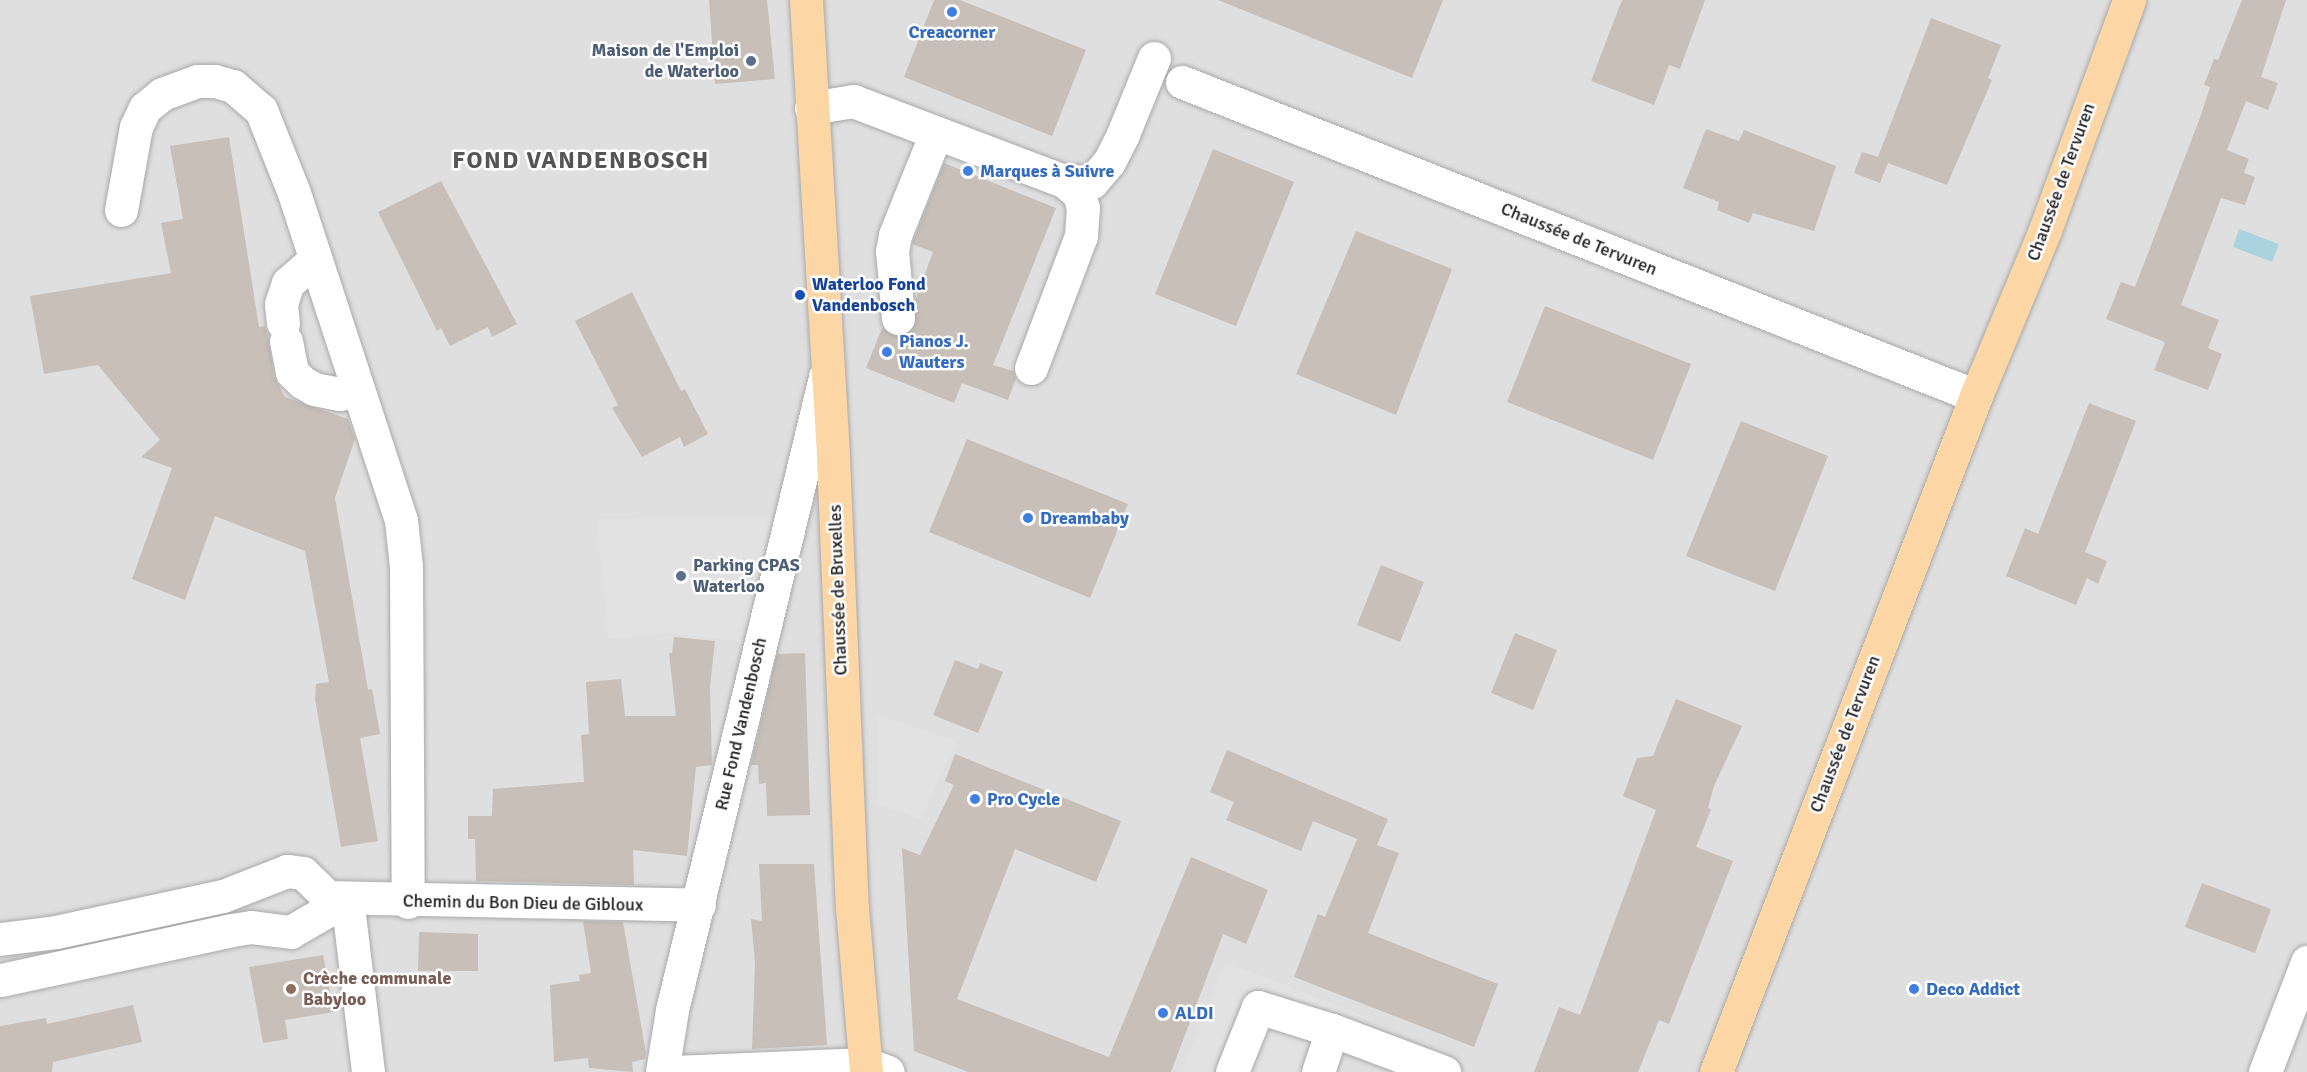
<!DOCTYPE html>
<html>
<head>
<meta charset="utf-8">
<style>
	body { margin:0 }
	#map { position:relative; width:2307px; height:1072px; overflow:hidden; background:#f2efe9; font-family:Signika,sans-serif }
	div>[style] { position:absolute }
	.residential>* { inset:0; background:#e0dfdf }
	.parking>* { inset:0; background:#e2e2e2 }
	.water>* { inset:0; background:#aad3df }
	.building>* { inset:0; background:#c7bfb8 }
	.roads { filter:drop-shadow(0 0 2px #a9a9a9) drop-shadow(0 0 2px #a9a9a9) }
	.minor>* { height:33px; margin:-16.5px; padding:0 16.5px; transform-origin:16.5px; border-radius:16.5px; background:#fff }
	.major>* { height:33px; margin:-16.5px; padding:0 16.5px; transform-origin:16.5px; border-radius:16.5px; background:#fcd6a4 }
	.dots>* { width:16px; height:16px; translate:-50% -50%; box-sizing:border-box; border:3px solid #fff; border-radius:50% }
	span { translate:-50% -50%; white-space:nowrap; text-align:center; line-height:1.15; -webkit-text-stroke:5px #fff; paint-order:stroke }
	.shop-label { font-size:18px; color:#366cbe; font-weight:700 }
	.left { translate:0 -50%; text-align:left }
	.service-label { font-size:18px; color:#4e5e75; font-weight:700 }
	.right { translate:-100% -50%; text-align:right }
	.street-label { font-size:18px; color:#222 }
	.transit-label { font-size:18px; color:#164399; font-weight:700 }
	.education-label { font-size:18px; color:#785e54; font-weight:700 }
	.district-label { font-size:24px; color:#555; font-weight:700; letter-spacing:1.5px }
</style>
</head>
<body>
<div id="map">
	<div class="residential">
		<div style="clip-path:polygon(0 0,2307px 0,2307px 1072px,0 1072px)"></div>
	</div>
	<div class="parking">
		<div style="clip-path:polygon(776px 515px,744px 642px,669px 633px,608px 639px,596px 519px)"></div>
		<div style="clip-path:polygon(877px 715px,957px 741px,921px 819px,877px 805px)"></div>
		<div style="clip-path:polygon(1226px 962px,1364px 1016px,1342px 1072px,1182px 1072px)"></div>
	</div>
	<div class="water">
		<div style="clip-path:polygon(2239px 229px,2279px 244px,2272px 262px,2233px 247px)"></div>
	</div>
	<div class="building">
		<div style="clip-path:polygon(709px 0,767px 0,775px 79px,715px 84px)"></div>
		<div style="clip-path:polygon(934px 0,960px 0,1086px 50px,1052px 136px,904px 77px)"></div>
		<div style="clip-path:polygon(1218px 0,1443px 0,1412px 78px)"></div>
		<div style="clip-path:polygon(1622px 0,1705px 0,1680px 69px,1669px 65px,1654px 105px,1591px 81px)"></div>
		<div style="clip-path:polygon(2242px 0,2286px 0,2261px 77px,2278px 83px,2268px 110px,2246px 101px,2227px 150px,2249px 159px,2244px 173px,2255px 177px,2245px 205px,2221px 198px,2181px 305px,2219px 320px,2208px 348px,2222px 354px,2208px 390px,2154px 370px,2165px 342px,2106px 319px,2121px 282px,2135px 287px,2201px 115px,2210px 87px,2204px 85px,2214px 59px,2218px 60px)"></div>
		<div style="clip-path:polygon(1931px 18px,2001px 45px,1988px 78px,1992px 80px,1947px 185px,1888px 163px,1880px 183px,1854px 173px,1862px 152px,1878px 157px)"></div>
		<div style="clip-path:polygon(1706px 129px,1739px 141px,1744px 130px,1836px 166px,1814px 231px,1753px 213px,1749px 223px,1717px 210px,1719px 202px,1683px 188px)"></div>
		<div style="clip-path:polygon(229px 137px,259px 327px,265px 326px,268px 335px,274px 376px,285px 397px,348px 419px,355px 439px,335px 498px,368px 690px,372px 689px,380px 734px,360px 738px,378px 841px,341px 847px,315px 699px,316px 684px,329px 682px,305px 551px,215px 516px,185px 600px,132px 579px,172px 468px,141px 457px,160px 440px,98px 365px,44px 374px,30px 296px,171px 273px,161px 223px,183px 219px,170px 146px)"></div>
		<div style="clip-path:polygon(1213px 149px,1294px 182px,1236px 326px,1155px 294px)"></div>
		<div style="clip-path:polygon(944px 163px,1056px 208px,993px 365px,1013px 371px,1016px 378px,1008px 400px,962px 383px,954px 403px,866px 368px,882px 328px,899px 337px,915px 325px,915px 301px,933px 252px,912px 244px)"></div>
		<div style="clip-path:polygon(441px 181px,517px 324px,492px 337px,488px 327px,450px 346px,441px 328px,437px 331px,378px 212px)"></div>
		<div style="clip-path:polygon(1356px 231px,1452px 269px,1396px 415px,1296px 374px)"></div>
		<div style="clip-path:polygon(632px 292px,681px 391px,685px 389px,708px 434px,684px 447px,680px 437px,642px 457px,612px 408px,618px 405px,575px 321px)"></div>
		<div style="clip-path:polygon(1545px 306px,1691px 364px,1653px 460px,1507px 402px)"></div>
		<div style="clip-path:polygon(2089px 403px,2136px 421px,2085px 552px,2107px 561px,2098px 584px,2087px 578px,2076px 605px,2006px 576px,2025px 528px,2038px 534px)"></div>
		<div style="clip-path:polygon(1741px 421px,1828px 456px,1775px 591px,1686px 556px)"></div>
		<div style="clip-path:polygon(967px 439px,1128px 504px,1090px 598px,929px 532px)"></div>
		<div style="clip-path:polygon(1381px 565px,1424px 582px,1400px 642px,1357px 625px)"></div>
		<div style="clip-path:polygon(1515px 633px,1557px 650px,1533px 710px,1491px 693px)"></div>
		<div style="clip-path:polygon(674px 637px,715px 641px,710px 687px,712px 765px,696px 767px,687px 856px,633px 850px,634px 885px,476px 881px,475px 839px,468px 839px,468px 816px,492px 816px,493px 789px,584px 782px,581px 735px,589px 734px,586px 682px,621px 679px,625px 716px,676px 716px,669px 653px,672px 653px)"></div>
		<div style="clip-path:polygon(805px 653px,810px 815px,767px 816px,766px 783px,759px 784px,758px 765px,751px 765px,777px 654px)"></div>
		<div style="clip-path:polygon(955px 660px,978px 669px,980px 663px,1003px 672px,978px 733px,933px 715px)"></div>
		<div style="clip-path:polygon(1676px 699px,1742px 726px,1714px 786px,1708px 808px,1711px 809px,1696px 847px,1733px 861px,1669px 1024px,1659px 1020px,1638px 1072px,1534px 1072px,1559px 1007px,1580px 1015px,1656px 810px,1623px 796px,1637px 758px,1653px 756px)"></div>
		<div style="clip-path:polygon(1227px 750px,1388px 819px,1377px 845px,1399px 853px,1368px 933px,1498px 984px,1474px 1047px,1294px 977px,1318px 914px,1325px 917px,1357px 839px,1313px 821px,1301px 851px,1226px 820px,1234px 802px,1210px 792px)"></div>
		<div style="clip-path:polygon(955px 754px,1121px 821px,1096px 882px,1015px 849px,957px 999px,1109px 1057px,1191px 857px,1268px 890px,1246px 944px,1223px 934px,1171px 1072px,968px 1072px,914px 1051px,902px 848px,920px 855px,954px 785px,945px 781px)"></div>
		<div style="clip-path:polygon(759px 864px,814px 864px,827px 1045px,752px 1049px,755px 962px,751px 919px,762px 921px)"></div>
		<div style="clip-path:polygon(2202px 883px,2271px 909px,2255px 953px,2185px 927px)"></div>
		<div style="clip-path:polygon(583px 921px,623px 922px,646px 1053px,645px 1059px,632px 1062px,633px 1072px,589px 1068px,588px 1058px,554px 1062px,550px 985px,580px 981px,579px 975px,591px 973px)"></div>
		<div style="clip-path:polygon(419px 932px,478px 934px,478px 971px,418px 971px)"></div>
		<div style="clip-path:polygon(323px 955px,334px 1012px,285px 1020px,288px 1039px,263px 1043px,249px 967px)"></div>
		<div style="clip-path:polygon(133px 1005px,142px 1042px,53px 1062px,52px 1072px,0 1072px,0 1026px,46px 1018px,47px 1024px)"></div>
	</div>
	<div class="roads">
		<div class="minor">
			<div style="left:1182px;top:82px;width:854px;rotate:21.58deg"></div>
			<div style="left:811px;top:108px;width:43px;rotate:-9.5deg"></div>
			<div style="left:853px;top:101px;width:226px;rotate:20.8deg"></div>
			<div style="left:1064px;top:181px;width:28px;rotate:2deg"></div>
			<div style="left:1092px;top:182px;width:26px;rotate:-50deg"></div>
			<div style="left:1109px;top:162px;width:31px;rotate:-63deg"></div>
			<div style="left:1123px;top:134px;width:82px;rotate:-67.8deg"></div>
			<div style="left:121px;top:210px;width:84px;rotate:-79.8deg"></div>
			<div style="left:136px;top:127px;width:21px;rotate:-65deg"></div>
			<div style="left:145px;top:108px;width:22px;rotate:-39deg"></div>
			<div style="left:162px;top:94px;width:37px;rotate:-20deg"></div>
			<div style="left:197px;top:81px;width:18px"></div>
			<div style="left:215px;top:81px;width:19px;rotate:16deg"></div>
			<div style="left:233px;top:86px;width:37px;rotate:41deg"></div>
			<div style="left:261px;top:110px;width:89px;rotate:68.3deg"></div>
			<div style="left:294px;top:193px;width:344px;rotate:71.9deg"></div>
			<div style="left:401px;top:520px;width:47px;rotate:83.9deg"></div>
			<div style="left:406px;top:567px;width:335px;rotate:89.7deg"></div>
			<div style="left:898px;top:318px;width:67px;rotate:-95.1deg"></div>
			<div style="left:892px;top:251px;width:16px;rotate:-79deg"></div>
			<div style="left:895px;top:235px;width:110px;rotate:-68.1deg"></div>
			<div style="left:283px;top:323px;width:19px;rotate:-96deg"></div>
			<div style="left:281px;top:304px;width:22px;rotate:-72deg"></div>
			<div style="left:288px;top:283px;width:35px;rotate:-41deg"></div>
			<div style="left:286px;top:341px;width:32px;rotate:79deg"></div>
			<div style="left:292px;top:372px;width:14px;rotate:45deg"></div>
			<div style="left:302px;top:382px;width:14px;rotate:30deg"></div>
			<div style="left:314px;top:389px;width:26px;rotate:11deg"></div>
			<div style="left:340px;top:394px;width:18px;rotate:-13deg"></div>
			<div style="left:1031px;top:368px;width:141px;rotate:-69.3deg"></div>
			<div style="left:1081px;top:236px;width:28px;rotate:-86deg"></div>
			<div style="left:1083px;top:208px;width:15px;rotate:-106deg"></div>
			<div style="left:1079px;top:194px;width:20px;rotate:-139deg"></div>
			<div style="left:328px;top:897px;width:371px;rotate:1.2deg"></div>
			<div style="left:347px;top:898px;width:175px;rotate:83.1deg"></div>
			<div style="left:0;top:939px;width:56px;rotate:-7.1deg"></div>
			<div style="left:56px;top:932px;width:171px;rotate:-12.2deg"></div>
			<div style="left:223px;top:896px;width:69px;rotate:-21.3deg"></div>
			<div style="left:287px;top:871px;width:16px;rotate:7deg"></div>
			<div style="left:303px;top:873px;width:35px;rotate:44deg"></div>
			<div style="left:328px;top:897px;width:15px;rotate:101deg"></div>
			<div style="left:325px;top:912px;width:39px;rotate:150deg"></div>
			<div style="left:291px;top:932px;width:40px;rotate:-172.9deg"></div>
			<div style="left:251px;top:927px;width:19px;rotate:171deg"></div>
			<div style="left:232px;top:930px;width:237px;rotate:167.8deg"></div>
			<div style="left:1332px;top:1030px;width:120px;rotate:20.6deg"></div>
			<div style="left:662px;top:1072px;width:63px;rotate:-80.8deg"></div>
			<div style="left:672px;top:1010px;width:651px;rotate:-76.41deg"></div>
			<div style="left:674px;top:1072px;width:192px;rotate:-2.4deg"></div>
			<div style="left:866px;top:1064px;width:23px;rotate:20deg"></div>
			<div style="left:1232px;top:1072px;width:70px;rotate:-68.2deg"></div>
			<div style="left:1258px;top:1007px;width:77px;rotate:17.3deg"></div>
			<div style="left:1332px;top:1030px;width:44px;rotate:108.4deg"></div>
			<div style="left:2265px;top:1072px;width:118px;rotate:-69.1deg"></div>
		</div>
		<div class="major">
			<div style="left:806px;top:0;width:459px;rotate:86.6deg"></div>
			<div style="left:833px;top:458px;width:450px;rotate:87.6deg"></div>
			<div style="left:852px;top:908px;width:165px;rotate:85.1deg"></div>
			<div style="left:1716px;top:1072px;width:724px;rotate:-68.96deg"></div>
			<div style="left:1976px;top:396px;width:180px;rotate:-67.4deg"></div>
			<div style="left:2045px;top:230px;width:245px;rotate:-69.9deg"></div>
		</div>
	</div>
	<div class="dots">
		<div style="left:952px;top:12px;background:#3f7fe0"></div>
		<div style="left:751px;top:61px;background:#5c6f8a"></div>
		<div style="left:968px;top:171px;background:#3f7fe0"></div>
		<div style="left:800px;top:295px;background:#1a4fb4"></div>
		<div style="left:887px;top:352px;background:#3f7fe0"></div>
		<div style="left:1028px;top:518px;background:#3f7fe0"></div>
		<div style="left:681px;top:576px;background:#5c6f8a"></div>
		<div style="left:975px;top:799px;background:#3f7fe0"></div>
		<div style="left:291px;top:989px;background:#8d6e63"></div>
		<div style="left:1914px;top:989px;background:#3f7fe0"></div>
		<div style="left:1163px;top:1013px;background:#3f7fe0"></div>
	</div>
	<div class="shop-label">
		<span style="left:952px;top:32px">Creacorner</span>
		<span class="left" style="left:980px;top:171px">Marques à Suivre</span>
		<span class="left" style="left:899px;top:352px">Pianos J.<br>Wauters</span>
		<span class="left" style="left:1040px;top:518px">Dreambaby</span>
		<span class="left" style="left:987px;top:799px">Pro Cycle</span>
		<span class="left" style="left:1926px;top:989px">Deco Addict</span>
		<span class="left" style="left:1175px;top:1013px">ALDI</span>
	</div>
	<div class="service-label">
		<span class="right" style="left:739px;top:61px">Maison de l'Emploi<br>de Waterloo</span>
		<span class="left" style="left:693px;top:576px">Parking CPAS<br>Waterloo</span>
	</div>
	<div class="street-label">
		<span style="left:2061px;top:182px;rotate:-70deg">Chaussée de Tervuren</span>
		<span style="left:1579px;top:239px;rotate:22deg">Chaussée de Tervuren</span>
		<span style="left:838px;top:590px;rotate:-92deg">Chaussée de Bruxelles</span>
		<span style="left:741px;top:724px;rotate:-77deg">Rue Fond Vandenbosch</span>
		<span style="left:1845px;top:734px;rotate:-69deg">Chaussée de Tervuren</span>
		<span style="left:523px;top:903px;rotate:1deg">Chemin du Bon Dieu de Gibloux</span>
	</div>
	<div class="transit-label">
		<span class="left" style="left:812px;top:295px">Waterloo Fond<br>Vandenbosch</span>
	</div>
	<div class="education-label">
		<span class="left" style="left:303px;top:989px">Crèche communale<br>Babyloo</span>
	</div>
	<div class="district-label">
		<span style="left:581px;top:161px">FOND VANDENBOSCH</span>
	</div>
</div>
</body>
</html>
